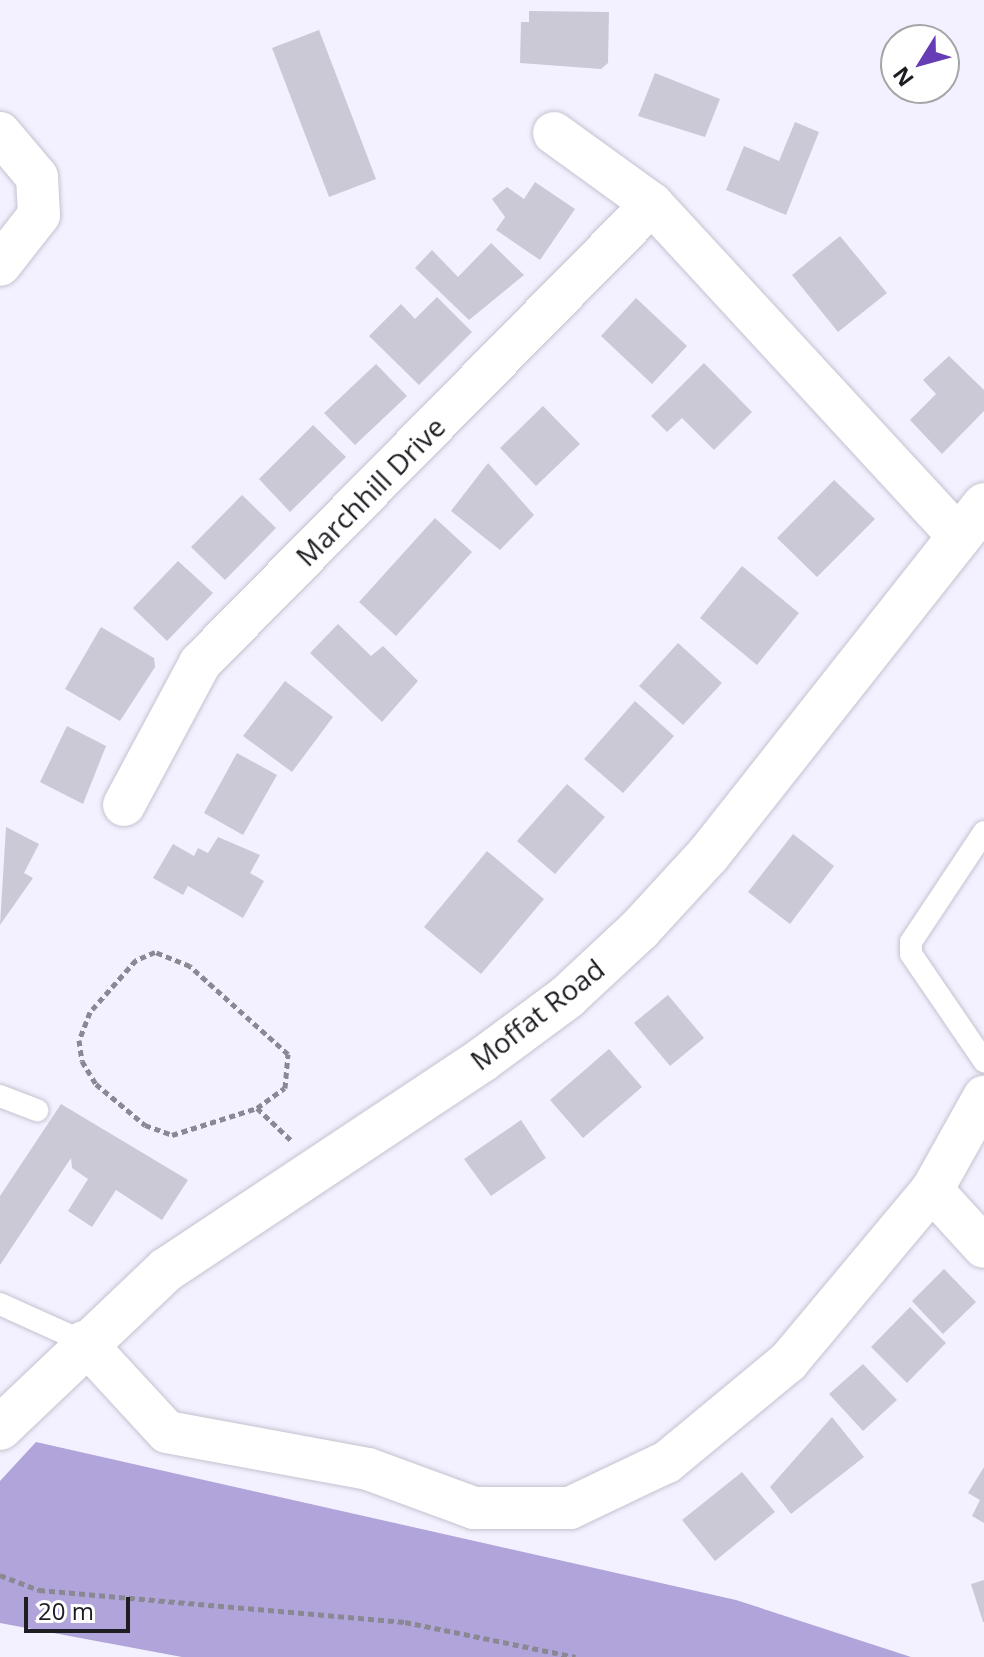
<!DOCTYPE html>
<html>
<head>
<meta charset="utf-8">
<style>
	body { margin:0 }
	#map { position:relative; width:984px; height:1657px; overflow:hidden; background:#f3f1ff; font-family:"Open Sans",sans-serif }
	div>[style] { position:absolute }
	.forest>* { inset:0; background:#b0a4da }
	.building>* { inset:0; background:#cbc9d6 }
	.path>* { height:5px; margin-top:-2.5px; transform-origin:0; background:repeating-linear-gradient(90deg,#8a8892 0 6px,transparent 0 10px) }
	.roads { filter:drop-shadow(0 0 2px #c4c2cf) drop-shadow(0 0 2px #c4c2cf) }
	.lane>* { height:22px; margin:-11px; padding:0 11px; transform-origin:11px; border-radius:11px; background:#fff }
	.street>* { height:42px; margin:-21px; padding:0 21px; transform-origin:21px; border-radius:21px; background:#fff }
	.secondary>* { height:44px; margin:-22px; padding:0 22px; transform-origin:22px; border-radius:22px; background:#fff }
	span { translate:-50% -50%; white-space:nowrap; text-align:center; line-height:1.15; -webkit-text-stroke:8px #fff; paint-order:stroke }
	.street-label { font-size:28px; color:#1e1d22 }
	.north { position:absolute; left:880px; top:24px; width:80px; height:80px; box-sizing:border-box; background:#fff; border:2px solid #a5a5a7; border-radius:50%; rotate:233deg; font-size:22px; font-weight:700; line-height:32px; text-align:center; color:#1e1d22 }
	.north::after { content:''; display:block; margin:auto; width:28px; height:36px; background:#663db5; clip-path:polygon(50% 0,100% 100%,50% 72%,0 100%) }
	.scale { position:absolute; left:24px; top:1597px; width:106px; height:36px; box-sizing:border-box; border:4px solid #1e1d22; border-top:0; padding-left:10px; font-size:24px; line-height:28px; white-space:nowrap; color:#1e1d22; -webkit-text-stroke:6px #fff; paint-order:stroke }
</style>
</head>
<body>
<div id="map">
	<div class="forest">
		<div style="clip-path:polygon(36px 1442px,736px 1600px,911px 1657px,182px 1657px,0 1623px,0 1481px)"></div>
	</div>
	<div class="building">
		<div style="clip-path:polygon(529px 11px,609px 12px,608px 63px,601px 69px,520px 63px,521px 22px,529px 22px)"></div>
		<div style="clip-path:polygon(319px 30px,376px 179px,329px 197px,272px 48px)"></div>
		<div style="clip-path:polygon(655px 73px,720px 99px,705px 137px,638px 116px)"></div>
		<div style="clip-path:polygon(795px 122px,819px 132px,786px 215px,726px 190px,744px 146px,779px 161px)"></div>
		<div style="clip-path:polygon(535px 182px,575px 209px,540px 260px,496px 230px,505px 217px,492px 199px,507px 187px,524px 199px)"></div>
		<div style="clip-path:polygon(840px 236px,887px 293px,838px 332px,792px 275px)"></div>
		<div style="clip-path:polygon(491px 243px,524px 275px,469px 320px,415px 268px,432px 250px,458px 277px)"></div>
		<div style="clip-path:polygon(437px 297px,472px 332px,419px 385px,369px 336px,401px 304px,415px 319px)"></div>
		<div style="clip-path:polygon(636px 298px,687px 346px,652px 384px,601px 336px)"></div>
		<div style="clip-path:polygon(949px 356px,984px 390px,984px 411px,942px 454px,910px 420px,936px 394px,923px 380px)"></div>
		<div style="clip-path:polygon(704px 363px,752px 412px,714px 450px,682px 418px,667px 432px,651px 416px)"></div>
		<div style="clip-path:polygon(376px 364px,407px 396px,355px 445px,324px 413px)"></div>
		<div style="clip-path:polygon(543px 406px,580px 444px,536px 486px,500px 448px)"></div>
		<div style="clip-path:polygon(313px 425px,346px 457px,290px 512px,259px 479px)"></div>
		<div style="clip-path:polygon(488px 463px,534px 515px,500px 550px,451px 511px)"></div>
		<div style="clip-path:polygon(834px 480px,875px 519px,817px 577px,777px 538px)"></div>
		<div style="clip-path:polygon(242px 495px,276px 528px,225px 580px,191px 547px)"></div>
		<div style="clip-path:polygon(435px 518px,472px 552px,396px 636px,359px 602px)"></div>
		<div style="clip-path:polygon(178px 561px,213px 593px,167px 641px,133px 608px)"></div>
		<div style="clip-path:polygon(742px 566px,799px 613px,757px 665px,700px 618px)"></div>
		<div style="clip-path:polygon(338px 624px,371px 656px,383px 646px,418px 681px,382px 722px,310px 653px)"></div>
		<div style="clip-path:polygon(101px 627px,154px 658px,155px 667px,120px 721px,65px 689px)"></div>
		<div style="clip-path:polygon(678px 643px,722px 683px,683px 725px,639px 686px)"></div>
		<div style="clip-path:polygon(285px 681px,333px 717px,292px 772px,243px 736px)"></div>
		<div style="clip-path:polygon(635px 701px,674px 736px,623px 793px,584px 759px)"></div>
		<div style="clip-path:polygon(67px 726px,106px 746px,83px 804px,40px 782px)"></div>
		<div style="clip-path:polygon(237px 753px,277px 775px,243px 835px,204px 813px)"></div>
		<div style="clip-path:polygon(567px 784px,605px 817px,555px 874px,517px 841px)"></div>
		<div style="clip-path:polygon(6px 827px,39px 844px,24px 873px,33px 878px,0 925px)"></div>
		<div style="clip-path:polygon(793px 834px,834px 866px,790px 924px,748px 892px)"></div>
		<div style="clip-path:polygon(218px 837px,260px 855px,250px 873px,264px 881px,243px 918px,188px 886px,183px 895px,153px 878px,173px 844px,194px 856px,198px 848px,208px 853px)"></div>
		<div style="clip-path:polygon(487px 851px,544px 899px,481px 974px,424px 927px)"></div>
		<div style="clip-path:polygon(668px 995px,704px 1038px,670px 1066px,634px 1023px)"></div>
		<div style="clip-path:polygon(609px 1049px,642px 1087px,583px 1138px,550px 1100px)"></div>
		<div style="clip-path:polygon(61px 1104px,188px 1180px,162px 1220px,116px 1190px,92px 1227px,68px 1211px,88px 1179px,72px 1168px,71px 1158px,0 1265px,0 1196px)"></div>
		<div style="clip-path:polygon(521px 1120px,546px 1158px,491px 1196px,464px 1159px)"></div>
		<div style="clip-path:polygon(944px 1269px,976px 1302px,943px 1334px,912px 1301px)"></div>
		<div style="clip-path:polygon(910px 1307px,946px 1343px,907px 1383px,871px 1347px)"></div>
		<div style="clip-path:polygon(863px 1364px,897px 1400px,863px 1431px,829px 1394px)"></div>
		<div style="clip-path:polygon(832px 1417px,864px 1457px,791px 1514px,770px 1487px)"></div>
		<div style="clip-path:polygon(984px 1467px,984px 1523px,972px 1516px,980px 1500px,968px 1493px)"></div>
		<div style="clip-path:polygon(742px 1472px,775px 1512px,715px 1561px,682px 1520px)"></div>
		<div style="clip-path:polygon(984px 1580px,984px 1622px,983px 1622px,971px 1584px)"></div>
	</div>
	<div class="path">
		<div style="left:257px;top:1108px;width:34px;rotate:-36deg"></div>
		<div style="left:285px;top:1088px;width:34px;rotate:-85deg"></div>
		<div style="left:288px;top:1054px;width:132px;rotate:-138.1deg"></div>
		<div style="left:190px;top:966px;width:38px;rotate:-158deg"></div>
		<div style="left:155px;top:952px;width:21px;rotate:157deg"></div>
		<div style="left:136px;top:960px;width:69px;rotate:131.5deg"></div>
		<div style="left:90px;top:1012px;width:30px;rotate:111deg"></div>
		<div style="left:79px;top:1040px;width:21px;rotate:82deg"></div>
		<div style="left:82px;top:1061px;width:27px;rotate:59deg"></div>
		<div style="left:96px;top:1084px;width:64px;rotate:39.9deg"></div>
		<div style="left:145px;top:1125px;width:29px;rotate:20deg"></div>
		<div style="left:172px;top:1135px;width:89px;rotate:-17.6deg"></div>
		<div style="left:257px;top:1108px;width:50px;rotate:43.4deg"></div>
		<div style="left:0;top:1575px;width:42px;rotate:21deg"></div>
		<div style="left:39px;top:1590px;width:367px;rotate:5deg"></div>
		<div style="left:405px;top:1622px;width:174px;rotate:11.6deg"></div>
	</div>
	<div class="roads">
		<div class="lane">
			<div style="left:984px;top:832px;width:132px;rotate:123.6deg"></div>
			<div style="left:911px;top:942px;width:12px;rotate:90deg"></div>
			<div style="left:911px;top:954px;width:130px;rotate:55.7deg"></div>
			<div style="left:0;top:1096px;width:40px;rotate:21deg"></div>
			<div style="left:0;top:1304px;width:92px;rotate:24.3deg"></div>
		</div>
		<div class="street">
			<div style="left:0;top:133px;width:57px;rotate:49.9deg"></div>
			<div style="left:37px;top:177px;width:38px;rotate:87deg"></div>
			<div style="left:39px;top:215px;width:63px;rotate:128deg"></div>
			<div style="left:554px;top:133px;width:121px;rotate:35.9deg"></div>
			<div style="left:652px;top:204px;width:450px;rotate:47.3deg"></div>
			<div style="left:124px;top:805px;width:161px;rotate:-61.8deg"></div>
			<div style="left:200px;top:663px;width:644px;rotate:-45.44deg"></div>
			<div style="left:932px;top:1190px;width:77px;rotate:47.6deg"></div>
			<div style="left:84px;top:1342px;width:122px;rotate:47.3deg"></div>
			<div style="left:167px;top:1432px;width:204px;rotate:10.4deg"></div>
			<div style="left:368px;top:1469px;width:113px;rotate:20.2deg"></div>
			<div style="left:474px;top:1508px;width:96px"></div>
			<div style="left:570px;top:1508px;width:107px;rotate:-25.4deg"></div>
			<div style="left:667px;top:1462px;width:157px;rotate:-39.6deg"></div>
			<div style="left:788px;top:1362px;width:224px;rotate:-50.1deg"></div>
			<div style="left:932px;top:1190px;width:107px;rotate:-60.8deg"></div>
		</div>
		<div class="secondary">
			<div style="left:0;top:1428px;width:229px;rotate:-43.6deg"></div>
			<div style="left:166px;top:1270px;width:379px;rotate:-33.6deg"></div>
			<div style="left:482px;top:1060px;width:106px;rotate:-36.5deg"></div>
			<div style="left:567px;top:997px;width:100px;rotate:-43deg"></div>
			<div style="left:640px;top:929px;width:100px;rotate:-47.4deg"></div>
			<div style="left:708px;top:855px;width:446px;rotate:-51.7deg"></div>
		</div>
	</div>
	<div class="street-label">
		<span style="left:370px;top:491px;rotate:-45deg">Marchhill Drive</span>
		<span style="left:537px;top:1014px;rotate:-38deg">Moffat Road</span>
	</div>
	<div class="north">N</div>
	<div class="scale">20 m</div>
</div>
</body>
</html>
